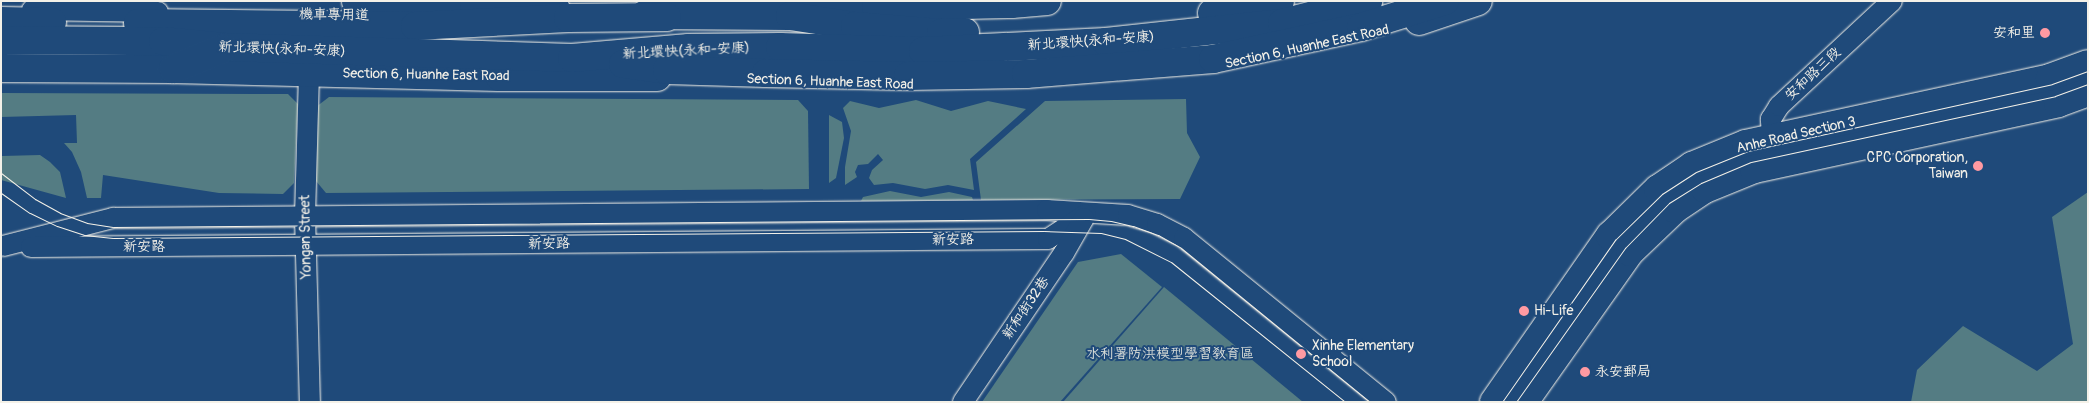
<!DOCTYPE html>
<html>
<head>
<meta charset="utf-8">
<style>
	body { margin:0 }
	#map { position:relative; width:2089px; height:403px; overflow:hidden; background:#1f4a7a; font-family:Pangolin,"LXGW WenKai TC",sans-serif }
	div>[style] { position:absolute }
	.green>* { inset:0; background:#547c83 }
	.roads { filter:drop-shadow(0 0 1px #f4f1e8) drop-shadow(0 0 1px #f4f1e8) }
	.street>* { height:20px; margin:-10px; padding:0 10px; transform-origin:10px; border-radius:10px; background:#1f4a7a }
	.secondary>* { height:28px; margin:-14px; padding:0 14px; transform-origin:14px; border-radius:14px; background:#1f4a7a }
	.highway>* { height:28px; margin:-14px; padding:0 14px; transform-origin:14px; border-radius:14px; background:#1f4a7a }
	.tram>* { height:1px; margin:-0.5px; padding:0 0.5px; transform-origin:0.5px; border-radius:0.5px; background:#f4f1e8 }
	.dots>* { width:14px; height:14px; translate:-50% -50%; box-sizing:border-box; border:2px solid #1f4a7a; border-radius:50% }
	span { translate:-50% -50%; white-space:nowrap; text-align:center; line-height:1.15; -webkit-text-stroke:4px #1f4a7a; paint-order:stroke }
	.street-label { font-size:14px; color:#f4f1e8 }
	.poi-label { font-size:14px; color:#f4f1e8 }
	.right { translate:-100% -50%; text-align:right }
	.left { translate:0 -50%; text-align:left }
	.park-label { font-size:14px; color:#dcdfd9 }
	.frame { position:absolute; inset:0; border:2px solid #f4f1e8; pointer-events:none }
</style>
</head>
<body>
<div id="map">
	<div class="green">
		<div style="clip-path:polygon(1px 93px,288px 94px,298px 104px,294px 183px,283px 194px,219px 193px,103px 175px,101px 198px,87px 198px,81px 172px,72px 152px,64px 143px,77px 143px,76px 115px,1px 117px)"></div>
		<div style="clip-path:polygon(329px 97px,798px 100px,808px 111px,809px 189px,326px 193px,316px 181px,316px 107px)"></div>
		<div style="clip-path:polygon(1186px 99px,1187px 133px,1200px 157px,1180px 199px,981px 200px,976px 162px,1045px 101px)"></div>
		<div style="clip-path:polygon(916px 100px,951px 111px,988px 101px,1026px 109px,970px 159px,974px 190px,948px 185px,925px 189px,893px 183px,874px 185px,869px 178px,872px 170px,883px 160px,878px 154px,868px 164px,858px 165px,855px 172px,857px 177px,845px 185px,845px 167px,851px 131px,843px 108px,850px 101px,879px 108px)"></div>
		<div style="clip-path:polygon(829px 115px,842px 122px,844px 138px,836px 178px,829px 183px)"></div>
		<div style="clip-path:polygon(1px 145px,2px 156px,40px 155px,50px 162px,60px 172px,66px 198px,1px 180px)"></div>
		<div style="clip-path:polygon(890px 191px,921px 197px,949px 192px,972px 197px,973px 200px,861px 201px,863px 197px)"></div>
		<div style="clip-path:polygon(2088px 192px,2088px 402px,1911px 402px,1917px 370px,1963px 326px,2037px 371px,2073px 344px,2052px 217px)"></div>
		<div style="clip-path:polygon(1121px 254px,1162px 287px,1060px 402px,982px 402px,1078px 262px)"></div>
		<div style="clip-path:polygon(1164px 287px,1303px 402px,1063px 402px)"></div>
	</div>
	<div class="roads">
		<div class="street">
			<div style="left:32px;top:10px;width:126px;rotate:0.9deg"></div>
			<div style="left:309px;top:73px;width:143px;rotate:91.6deg"></div>
			<div style="left:305px;top:216px;width:186px;rotate:88.5deg"></div>
			<div style="left:1773px;top:150px;width:31px;rotate:-94deg"></div>
			<div style="left:1771px;top:119px;width:15px;rotate:-58deg"></div>
			<div style="left:1779px;top:106px;width:154px;rotate:-42.9deg"></div>
			<div style="left:3px;top:246px;width:114px;rotate:-14.3deg"></div>
			<div style="left:113px;top:218px;width:934px;rotate:-0.49deg"></div>
			<div style="left:1047px;top:210px;width:81px;rotate:3.5deg"></div>
			<div style="left:1128px;top:215px;width:30px;rotate:17deg"></div>
			<div style="left:1157px;top:224px;width:30px;rotate:27deg"></div>
			<div style="left:1184px;top:238px;width:260px;rotate:39.1deg"></div>
			<div style="left:31px;top:247px;width:1017px;rotate:-0.45deg"></div>
			<div style="left:1048px;top:239px;width:45px;rotate:-33.3deg"></div>
			<div style="left:963px;top:402px;width:180px;rotate:-55.9deg"></div>
			<div style="left:1064px;top:253px;width:40px;rotate:-60.3deg"></div>
		</div>
		<div class="secondary">
			<div style="left:356px;top:1px;width:118px;rotate:1.5deg"></div>
			<div style="left:474px;top:4px;width:82px;rotate:3.5deg"></div>
			<div style="left:644px;top:15px;width:146px;rotate:0.4deg"></div>
			<div style="left:790px;top:16px;width:86px;rotate:-6deg"></div>
			<div style="left:876px;top:7px;width:136px;rotate:-1.3deg"></div>
			<div style="left:1012px;top:4px;width:35px;rotate:-5deg"></div>
			<div style="left:1419px;top:21px;width:62px;rotate:-18.7deg"></div>
			<div style="left:1px;top:68px;width:172px;rotate:0.3deg"></div>
			<div style="left:173px;top:69px;width:327px;rotate:1.4deg"></div>
			<div style="left:500px;top:77px;width:157px"></div>
			<div style="left:1494px;top:402px;width:203px;rotate:-55.1deg"></div>
			<div style="left:1610px;top:236px;width:67px;rotate:-44.4deg"></div>
			<div style="left:1658px;top:189px;width:41px;rotate:-34.1deg"></div>
			<div style="left:1692px;top:166px;width:58px;rotate:-22.2deg"></div>
			<div style="left:1746px;top:144px;width:311px;rotate:-12.2deg"></div>
			<div style="left:2050px;top:78px;width:40px;rotate:-20.2deg"></div>
			<div style="left:1524px;top:402px;width:184px;rotate:-54.8deg"></div>
			<div style="left:1630px;top:252px;width:62px;rotate:-43.7deg"></div>
			<div style="left:1675px;top:209px;width:36px;rotate:-34deg"></div>
			<div style="left:1705px;top:189px;width:53px;rotate:-22.2deg"></div>
			<div style="left:1754px;top:169px;width:311px;rotate:-12.2deg"></div>
			<div style="left:2058px;top:103px;width:32px;rotate:-20deg"></div>
		</div>
		<div class="highway">
			<div style="left:1212px;top:13px;width:69px;rotate:-10deg"></div>
			<div style="left:790px;top:16px;width:66px;rotate:8.7deg"></div>
			<div style="left:855px;top:26px;width:86px;rotate:4.7deg"></div>
			<div style="left:941px;top:33px;width:24px;rotate:-2deg"></div>
			<div style="left:1px;top:21px;width:51px;rotate:1.1deg"></div>
			<div style="left:138px;top:23px;width:277px;rotate:0.6deg"></div>
			<div style="left:415px;top:26px;width:153px;rotate:-3deg"></div>
			<div style="left:568px;top:18px;width:99px;rotate:-0.6deg"></div>
			<div style="left:1px;top:40px;width:162px;rotate:0.4deg"></div>
			<div style="left:163px;top:41px;width:62px;rotate:5.5deg"></div>
			<div style="left:225px;top:47px;width:347px;rotate:1.8deg"></div>
			<div style="left:572px;top:58px;width:117px;rotate:-4.9deg"></div>
			<div style="left:689px;top:48px;width:91px;rotate:-0.6deg"></div>
			<div style="left:780px;top:47px;width:143px;rotate:1.6deg"></div>
			<div style="left:923px;top:51px;width:183px;rotate:-2.8deg"></div>
			<div style="left:1106px;top:42px;width:177px;rotate:-6.2deg"></div>
			<div style="left:1282px;top:23px;width:89px;rotate:-14.3deg"></div>
			<div style="left:623px;top:64px;width:44px;rotate:7.8deg"></div>
			<div style="left:667px;top:70px;width:99px;rotate:1.7deg"></div>
			<div style="left:766px;top:73px;width:142px;rotate:1.2deg"></div>
			<div style="left:908px;top:76px;width:118px;rotate:-1deg"></div>
			<div style="left:1026px;top:74px;width:188px;rotate:-4.6deg"></div>
			<div style="left:1213px;top:59px;width:151px;rotate:-12.2deg"></div>
			<div style="left:1361px;top:27px;width:88px;rotate:-17.2deg"></div>
			<div style="left:173px;top:69px;width:53px;rotate:-22.2deg"></div>
		</div>
	</div>
	<div class="tram">
		<div style="left:1px;top:173px;width:43px;rotate:37.4deg"></div>
		<div style="left:35px;top:199px;width:29px;rotate:29deg"></div>
		<div style="left:60px;top:213px;width:29px;rotate:20deg"></div>
		<div style="left:87px;top:223px;width:26px;rotate:9deg"></div>
		<div style="left:113px;top:227px;width:976px;rotate:-0.47deg"></div>
		<div style="left:1089px;top:219px;width:22px;rotate:5deg"></div>
		<div style="left:1111px;top:221px;width:23px;rotate:13deg"></div>
		<div style="left:1133px;top:226px;width:27px;rotate:20deg"></div>
		<div style="left:1158px;top:235px;width:26px;rotate:29deg"></div>
		<div style="left:1181px;top:248px;width:244px;rotate:39.2deg"></div>
		<div style="left:1px;top:193px;width:35px;rotate:35deg"></div>
		<div style="left:30px;top:213px;width:30px;rotate:26deg"></div>
		<div style="left:57px;top:226px;width:28px;rotate:18deg"></div>
		<div style="left:84px;top:235px;width:29px;rotate:6deg"></div>
		<div style="left:113px;top:238px;width:931px;rotate:-0.43deg"></div>
		<div style="left:1044px;top:231px;width:57px;rotate:2deg"></div>
		<div style="left:1101px;top:233px;width:25px;rotate:14deg"></div>
		<div style="left:1125px;top:239px;width:51px;rotate:26.6deg"></div>
		<div style="left:1171px;top:262px;width:223px;rotate:38.8deg"></div>
		<div style="left:1502px;top:402px;width:198px;rotate:-55.1deg"></div>
		<div style="left:1615px;top:240px;width:66px;rotate:-44.4deg"></div>
		<div style="left:1662px;top:194px;width:40px;rotate:-32.9deg"></div>
		<div style="left:1696px;top:172px;width:56px;rotate:-22deg"></div>
		<div style="left:1748px;top:151px;width:311px;rotate:-12.4deg"></div>
		<div style="left:2052px;top:84px;width:38px;rotate:-20deg"></div>
		<div style="left:1516px;top:402px;width:189px;rotate:-54.7deg"></div>
		<div style="left:1625px;top:248px;width:63px;rotate:-45.6deg"></div>
		<div style="left:1669px;top:203px;width:38px;rotate:-32deg"></div>
		<div style="left:1701px;top:183px;width:54px;rotate:-22.8deg"></div>
		<div style="left:1751px;top:162px;width:311px;rotate:-12.2deg"></div>
		<div style="left:2055px;top:96px;width:35px;rotate:-20deg"></div>
	</div>
	<div class="dots">
		<div style="left:2045px;top:33px;background:#ff9aa2"></div>
		<div style="left:1978px;top:166px;background:#ff9aa2"></div>
		<div style="left:1524px;top:311px;background:#ff9aa2"></div>
		<div style="left:1301px;top:354px;background:#ff9aa2"></div>
		<div style="left:1585px;top:372px;background:#ff9aa2"></div>
	</div>
	<div class="street-label">
		<span style="left:334px;top:15px;rotate:1deg">機車專用道</span>
		<span style="left:1091px;top:41px;rotate:-4deg">新北環快(永和-安康)</span>
		<span style="left:1307px;top:47px;rotate:-12deg">Section 6, Huanhe East Road</span>
		<span style="left:282px;top:49px;rotate:2deg">新北環快(永和-安康)</span>
		<span style="left:686px;top:51px;rotate:-3deg">新北環快(永和-安康)</span>
		<span style="left:1813px;top:74px;rotate:-43deg">安和路三段</span>
		<span style="left:426px;top:75px;rotate:1deg">Section 6, Huanhe East Road</span>
		<span style="left:830px;top:82px;rotate:2deg">Section 6, Huanhe East Road</span>
		<span style="left:1796px;top:135px;rotate:-13deg">Anhe Road Section 3</span>
		<span style="left:306px;top:237px;rotate:-91deg">Yongan Street</span>
		<span style="left:953px;top:240px;rotate:-1deg">新安路</span>
		<span style="left:549px;top:244px;rotate:-1deg">新安路</span>
		<span style="left:144px;top:247px">新安路</span>
		<span style="left:1026px;top:308px;rotate:-56deg">新和街32巷</span>
	</div>
	<div class="poi-label">
		<span class="right" style="left:2035px;top:33px">安和里</span>
		<span class="right" style="left:1968px;top:166px">CPC Corporation,<br>Taiwan</span>
		<span class="left" style="left:1534px;top:311px">Hi-Life</span>
		<span class="left" style="left:1312px;top:354px">Xinhe Elementary<br>School</span>
		<span class="left" style="left:1595px;top:372px">永安郵局</span>
	</div>
	<div class="park-label">
		<span style="left:1170px;top:354px">水利署防洪模型學習教育區</span>
	</div>
	<div class="frame"></div>
</div>
</body>
</html>
